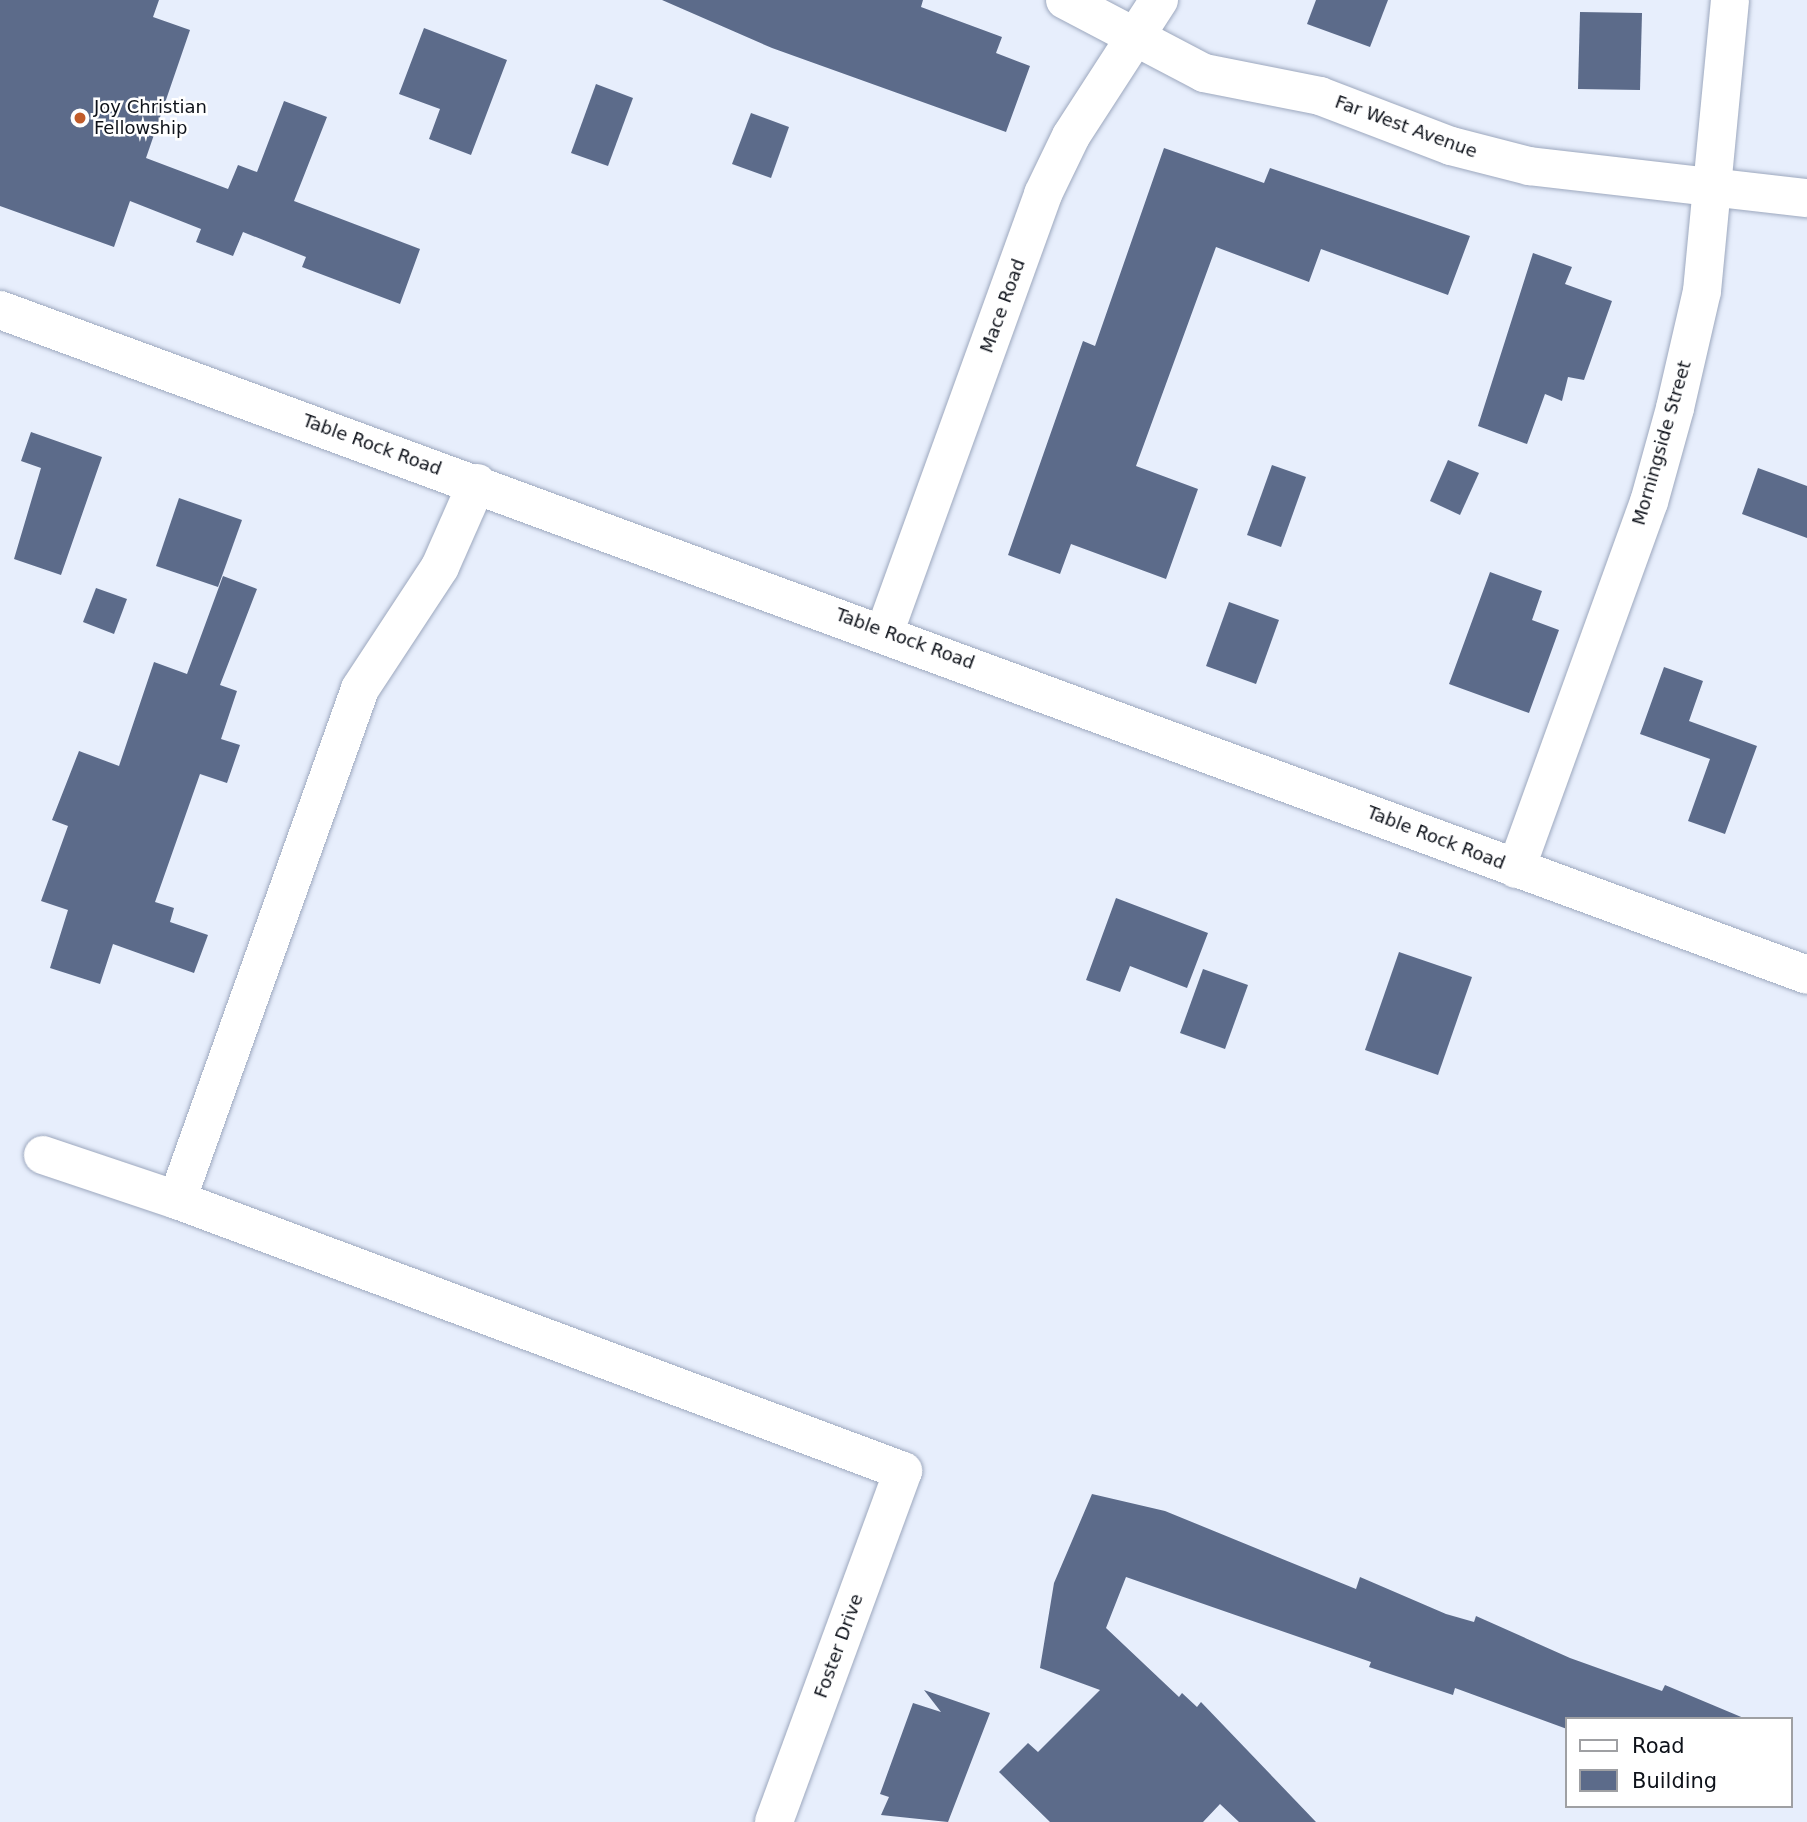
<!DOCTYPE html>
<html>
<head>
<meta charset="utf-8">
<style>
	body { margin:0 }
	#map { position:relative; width:1807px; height:1822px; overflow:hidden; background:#e7eefc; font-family:"DejaVu Sans",sans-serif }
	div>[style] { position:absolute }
	.building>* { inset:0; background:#5c6b8a }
	.roads { filter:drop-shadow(0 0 2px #9da8be) drop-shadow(0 0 2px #9da8be) }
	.street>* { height:38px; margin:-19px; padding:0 19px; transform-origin:19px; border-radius:19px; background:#fff }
	.secondary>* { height:38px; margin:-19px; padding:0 19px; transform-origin:19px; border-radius:19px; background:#fff }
	.dots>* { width:19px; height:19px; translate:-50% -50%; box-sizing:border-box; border:4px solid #fff; border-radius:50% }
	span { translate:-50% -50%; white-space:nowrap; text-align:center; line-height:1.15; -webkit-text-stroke:5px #fff; paint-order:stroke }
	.poi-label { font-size:18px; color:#0e121a }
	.left { translate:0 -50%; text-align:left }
	.street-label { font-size:18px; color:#0e121a }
	.legend { position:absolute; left:1565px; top:1717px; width:228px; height:91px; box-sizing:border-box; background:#fff; border:2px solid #9fa0a3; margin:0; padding:9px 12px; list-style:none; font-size:21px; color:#0e121a }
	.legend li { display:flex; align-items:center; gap:14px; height:35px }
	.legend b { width:35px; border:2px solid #9fa0a3 }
</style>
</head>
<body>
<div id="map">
	<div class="building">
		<div style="clip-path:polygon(0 0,159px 0,153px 17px,190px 30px,146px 158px,228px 189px,238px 165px,257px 172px,284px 101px,327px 117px,294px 201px,420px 249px,400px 304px,302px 267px,306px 257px,243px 232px,233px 256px,196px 242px,201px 229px,130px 201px,114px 247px,0 206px)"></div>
		<div style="clip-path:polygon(662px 0,923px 0,921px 7px,1002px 37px,996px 53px,1030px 66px,1006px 132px,772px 48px)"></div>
		<div style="clip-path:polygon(1316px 0,1388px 0,1370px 47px,1307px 24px)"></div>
		<div style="clip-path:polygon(1580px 12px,1642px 13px,1640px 90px,1578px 89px)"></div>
		<div style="clip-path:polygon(424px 28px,507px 60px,471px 155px,429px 139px,440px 109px,399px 94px)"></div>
		<div style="clip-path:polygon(596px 84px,633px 98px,608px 166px,571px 153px)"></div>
		<div style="clip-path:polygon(751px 113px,789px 127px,771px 178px,732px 164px)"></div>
		<div style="clip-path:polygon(1164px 148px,1264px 183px,1270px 168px,1470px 236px,1448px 295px,1321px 249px,1309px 282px,1216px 247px,1136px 466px,1198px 489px,1166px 579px,1071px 544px,1060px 574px,1008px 555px,1083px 341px,1095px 346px)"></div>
		<div style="clip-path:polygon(1533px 253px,1572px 267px,1565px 284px,1612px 301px,1584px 380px,1568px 377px,1562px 401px,1545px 394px,1527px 444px,1478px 426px)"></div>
		<div style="clip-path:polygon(31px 432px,102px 457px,61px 575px,14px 559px,41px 468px,21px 461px)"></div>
		<div style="clip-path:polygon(1448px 460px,1479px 473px,1460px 515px,1430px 501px)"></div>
		<div style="clip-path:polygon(1272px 465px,1306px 477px,1281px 547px,1247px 535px)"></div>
		<div style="clip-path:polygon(1758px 468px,1807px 486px,1807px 538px,1742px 514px)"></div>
		<div style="clip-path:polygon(179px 498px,242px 520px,218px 587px,156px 566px)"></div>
		<div style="clip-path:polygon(1490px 572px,1542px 591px,1532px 620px,1559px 630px,1529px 713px,1449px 684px)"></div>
		<div style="clip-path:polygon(223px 576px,257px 589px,220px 685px,237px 691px,221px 739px,240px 745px,227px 783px,200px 774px,155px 902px,174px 908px,170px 922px,208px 935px,194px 973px,113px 944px,100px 984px,50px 968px,68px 910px,41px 901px,68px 826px,52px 820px,79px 751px,119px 766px,154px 662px,187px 674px)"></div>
		<div style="clip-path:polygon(96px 588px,127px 599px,114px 634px,83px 622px)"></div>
		<div style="clip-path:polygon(1229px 602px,1279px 620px,1256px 684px,1206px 666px)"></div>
		<div style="clip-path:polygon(1664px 667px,1703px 681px,1689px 721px,1757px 746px,1725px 834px,1688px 821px,1710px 759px,1640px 734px)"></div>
		<div style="clip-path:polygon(1116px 898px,1208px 933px,1187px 988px,1130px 966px,1120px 992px,1086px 980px)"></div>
		<div style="clip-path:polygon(1399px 952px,1472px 977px,1438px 1075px,1365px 1050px)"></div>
		<div style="clip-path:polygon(1203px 969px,1248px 985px,1225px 1049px,1180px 1033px)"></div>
		<div style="clip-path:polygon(1092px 1494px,1165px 1511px,1356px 1589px,1360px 1577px,1446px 1614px,1474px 1622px,1476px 1616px,1570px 1658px,1662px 1691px,1665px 1685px,1746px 1719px,1567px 1719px,1567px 1729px,1455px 1688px,1453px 1695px,1369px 1667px,1371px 1662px,1126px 1577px,1106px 1628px,1179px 1697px,1182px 1693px,1197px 1707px,1201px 1702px,1316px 1822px,1239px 1822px,1220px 1804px,1203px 1822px,1050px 1822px,999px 1772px,1028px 1743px,1038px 1752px,1100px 1690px,1040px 1668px,1054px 1583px)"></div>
		<div style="clip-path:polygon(924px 1690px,990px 1713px,948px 1822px,881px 1815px,889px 1797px,880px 1794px,913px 1703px,941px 1712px)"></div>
	</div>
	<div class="roads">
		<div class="street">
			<div style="left:1065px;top:0;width:157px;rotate:27.7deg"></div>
			<div style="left:1204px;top:73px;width:118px;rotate:11.2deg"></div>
			<div style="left:1320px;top:96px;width:140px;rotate:20.9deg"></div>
			<div style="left:1451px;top:146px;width:81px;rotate:14.4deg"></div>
			<div style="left:1529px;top:166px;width:280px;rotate:6.6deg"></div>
			<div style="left:477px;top:483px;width:92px;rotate:113.8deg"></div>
			<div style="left:440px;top:567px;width:146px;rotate:123.3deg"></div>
			<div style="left:360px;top:689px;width:543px;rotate:109.7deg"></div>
			<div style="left:177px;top:1200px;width:775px;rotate:20.47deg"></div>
			<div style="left:903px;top:1471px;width:374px;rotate:110.2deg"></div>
			<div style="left:885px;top:631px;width:465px;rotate:-70.1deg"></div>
			<div style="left:1043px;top:194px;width:64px;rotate:-64.2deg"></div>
			<div style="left:1071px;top:136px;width:162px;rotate:-57.1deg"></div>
			<div style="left:1516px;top:869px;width:390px;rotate:-70.1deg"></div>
			<div style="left:1649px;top:502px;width:98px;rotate:-74.5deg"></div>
			<div style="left:1675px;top:408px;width:120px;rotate:-77deg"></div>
			<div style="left:1702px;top:291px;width:292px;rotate:-84.5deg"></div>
			<div style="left:43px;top:1155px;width:141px;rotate:18.6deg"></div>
		</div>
		<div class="secondary">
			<div style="left:0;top:310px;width:1925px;rotate:20.2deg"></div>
		</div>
	</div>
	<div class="dots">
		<div style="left:80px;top:118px;background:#c15c2a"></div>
	</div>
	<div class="poi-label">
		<span class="left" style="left:94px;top:118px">Joy Christian<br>Fellowship</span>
	</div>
	<div class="street-label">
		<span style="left:1406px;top:127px;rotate:20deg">Far West Avenue</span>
		<span style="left:1003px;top:306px;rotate:-70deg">Mace Road</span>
		<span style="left:1662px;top:443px;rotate:-74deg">Morningside Street</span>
		<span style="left:372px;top:445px;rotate:20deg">Table Rock Road</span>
		<span style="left:905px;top:639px;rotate:20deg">Table Rock Road</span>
		<span style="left:1436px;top:838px;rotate:21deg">Table Rock Road</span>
		<span style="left:839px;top:1646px;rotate:-70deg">Foster Drive</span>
	</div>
	<ul class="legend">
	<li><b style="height:9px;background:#fff"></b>Road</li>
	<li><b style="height:19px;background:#5c6b8a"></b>Building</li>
	</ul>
</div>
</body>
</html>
